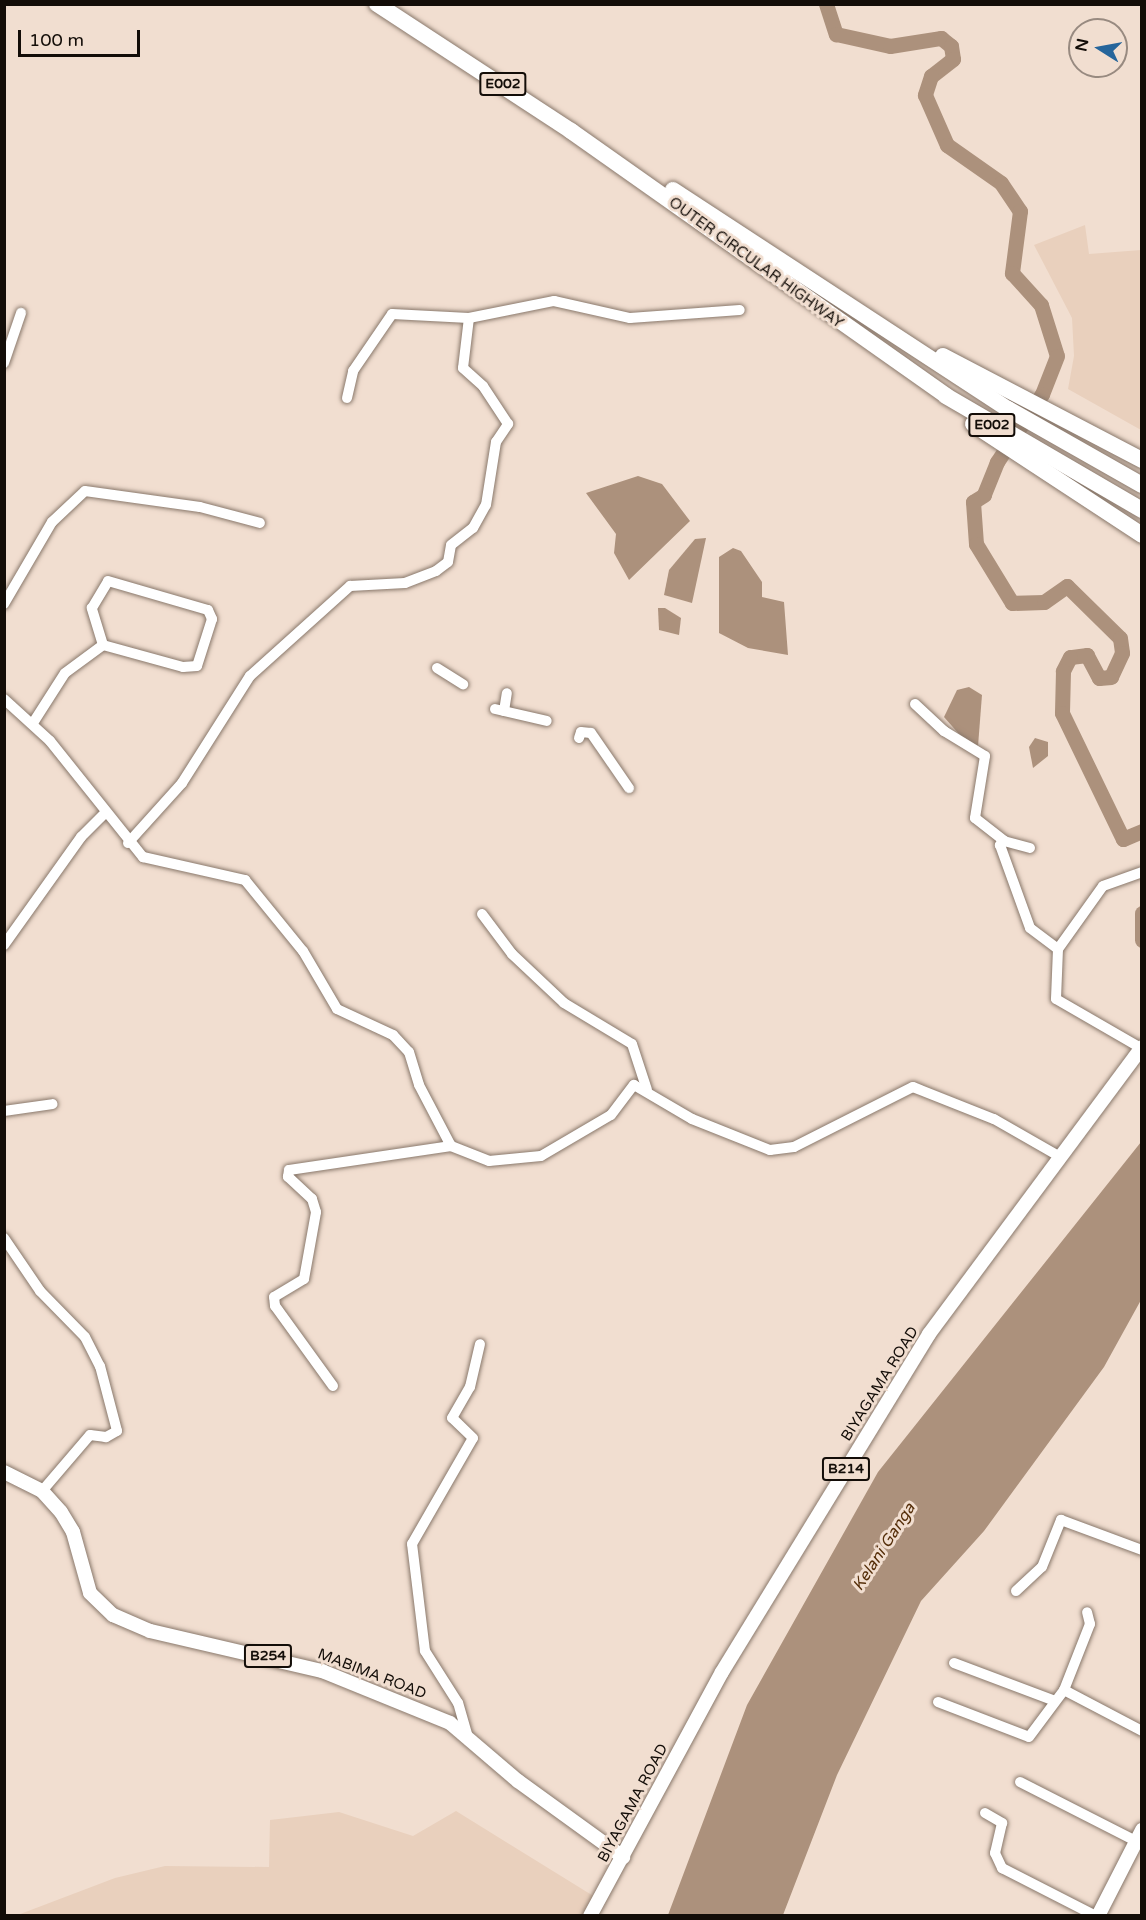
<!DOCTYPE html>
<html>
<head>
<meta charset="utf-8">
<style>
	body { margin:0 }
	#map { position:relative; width:1146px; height:1920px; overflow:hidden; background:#f1ded0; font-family:"Varela Round",sans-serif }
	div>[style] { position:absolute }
	.built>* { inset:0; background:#e9d0bd }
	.water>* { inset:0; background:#ac917c }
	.river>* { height:15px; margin:-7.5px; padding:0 7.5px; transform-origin:7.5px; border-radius:7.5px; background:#ac917c }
	.roads { filter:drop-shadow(0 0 2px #89786b) drop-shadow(0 0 2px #89786b) }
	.minor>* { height:10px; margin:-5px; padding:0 5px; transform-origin:5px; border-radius:5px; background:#fff }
	.major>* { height:14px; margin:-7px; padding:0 7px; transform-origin:7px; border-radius:7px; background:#fff }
	.highway>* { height:16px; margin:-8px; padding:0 8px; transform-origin:8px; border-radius:8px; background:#fff }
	span { translate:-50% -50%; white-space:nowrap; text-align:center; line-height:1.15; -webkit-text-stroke:6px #f1ded0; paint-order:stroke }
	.shield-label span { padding:2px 4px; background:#f1ded0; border:2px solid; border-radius:4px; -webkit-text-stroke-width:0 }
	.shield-label { font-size:14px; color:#130d08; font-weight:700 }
	.street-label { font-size:15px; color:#130d08 }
	.water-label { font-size:16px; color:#552e09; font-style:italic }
	.frame { position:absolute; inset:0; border:6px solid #130d08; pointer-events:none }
	.north { position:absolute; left:1068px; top:18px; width:60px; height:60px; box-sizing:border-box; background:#f1ded0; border:2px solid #988a80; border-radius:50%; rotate:281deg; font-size:16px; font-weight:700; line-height:24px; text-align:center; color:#130d08 }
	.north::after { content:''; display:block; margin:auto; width:21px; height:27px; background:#26659b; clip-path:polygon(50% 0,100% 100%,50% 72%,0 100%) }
	.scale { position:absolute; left:18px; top:30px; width:122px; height:27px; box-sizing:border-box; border:3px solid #130d08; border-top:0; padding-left:8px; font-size:18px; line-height:21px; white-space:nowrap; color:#130d08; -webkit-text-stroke:4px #f1ded0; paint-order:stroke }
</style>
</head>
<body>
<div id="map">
	<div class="built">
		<div style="clip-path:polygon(1085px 225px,1089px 254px,1141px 250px,1141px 430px,1068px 389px,1074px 356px,1072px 318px,1034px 245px)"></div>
		<div style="clip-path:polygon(456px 1811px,595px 1897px,584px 1916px,15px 1916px,115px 1878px,165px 1866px,269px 1867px,270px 1820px,339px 1812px,413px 1836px)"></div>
	</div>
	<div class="water">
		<div style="clip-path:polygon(638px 476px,662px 484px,690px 521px,629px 580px,614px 553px,616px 534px,586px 493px)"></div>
		<div style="clip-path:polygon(706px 538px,692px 603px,664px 595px,669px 570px,695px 539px)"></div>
		<div style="clip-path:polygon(733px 548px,741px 551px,762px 582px,762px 597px,784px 602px,788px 655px,748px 648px,719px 633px,719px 557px)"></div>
		<div style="clip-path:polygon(665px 608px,681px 618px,679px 635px,659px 630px,658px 608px)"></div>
		<div style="clip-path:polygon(969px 687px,982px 695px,978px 746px,966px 742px,944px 717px,957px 690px)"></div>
		<div style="clip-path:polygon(1035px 738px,1048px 742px,1048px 756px,1033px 768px,1029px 747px)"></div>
		<div style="clip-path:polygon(1141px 1142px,1141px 1300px,1104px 1367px,984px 1531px,921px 1601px,837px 1775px,783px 1915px,668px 1915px,747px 1705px,878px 1472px)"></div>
	</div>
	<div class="river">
		<div style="left:826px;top:4px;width:32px;rotate:72deg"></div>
		<div style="left:836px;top:34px;width:55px;rotate:12.5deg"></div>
		<div style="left:890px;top:46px;width:52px;rotate:-8.9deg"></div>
		<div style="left:941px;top:38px;width:13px;rotate:39deg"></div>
		<div style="left:951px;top:46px;width:13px;rotate:81deg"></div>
		<div style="left:953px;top:59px;width:28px;rotate:142deg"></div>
		<div style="left:931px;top:76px;width:20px;rotate:108deg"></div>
		<div style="left:925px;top:95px;width:55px;rotate:66.3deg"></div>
		<div style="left:947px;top:145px;width:66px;rotate:35.1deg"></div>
		<div style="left:1001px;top:183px;width:34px;rotate:56deg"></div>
		<div style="left:1020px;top:211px;width:63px;rotate:97.4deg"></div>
		<div style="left:1012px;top:273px;width:43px;rotate:47.8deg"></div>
		<div style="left:1041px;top:305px;width:53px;rotate:72.6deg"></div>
		<div style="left:1057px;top:356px;width:41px;rotate:111.5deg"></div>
		<div style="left:1042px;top:394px;width:82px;rotate:123.5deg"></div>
		<div style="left:997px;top:462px;width:35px;rotate:112deg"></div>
		<div style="left:984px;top:495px;width:13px;rotate:148deg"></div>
		<div style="left:973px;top:502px;width:42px;rotate:85.9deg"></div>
		<div style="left:976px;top:544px;width:69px;rotate:58.6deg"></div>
		<div style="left:1012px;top:603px;width:32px;rotate:-2deg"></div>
		<div style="left:1044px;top:602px;width:28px;rotate:-35deg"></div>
		<div style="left:1067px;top:586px;width:74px;rotate:44.5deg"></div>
		<div style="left:1120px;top:638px;width:15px;rotate:82deg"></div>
		<div style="left:1122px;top:653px;width:26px;rotate:115deg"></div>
		<div style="left:1111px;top:677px;width:12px;rotate:175deg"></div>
		<div style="left:1099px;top:678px;width:26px;rotate:-118deg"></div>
		<div style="left:1087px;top:655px;width:17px;rotate:173deg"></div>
		<div style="left:1070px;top:657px;width:16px;rotate:117deg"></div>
		<div style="left:1063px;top:671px;width:42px;rotate:91.4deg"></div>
		<div style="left:1062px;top:713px;width:140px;rotate:64.2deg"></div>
		<div style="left:1123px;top:839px;width:21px;rotate:-23deg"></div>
		<div style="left:1142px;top:913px;width:27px;rotate:90deg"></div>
	</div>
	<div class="roads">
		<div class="minor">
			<div style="left:4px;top:363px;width:53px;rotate:-71.2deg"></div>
			<div style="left:347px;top:398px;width:28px;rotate:-77deg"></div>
			<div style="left:353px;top:371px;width:69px;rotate:-55.6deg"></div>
			<div style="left:392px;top:314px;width:77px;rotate:3deg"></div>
			<div style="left:108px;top:581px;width:104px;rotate:16.2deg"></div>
			<div style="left:208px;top:610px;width:10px;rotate:66deg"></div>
			<div style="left:212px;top:619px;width:49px;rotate:107.7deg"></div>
			<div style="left:197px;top:666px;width:14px;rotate:176deg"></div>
			<div style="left:183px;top:667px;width:83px;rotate:-164.6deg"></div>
			<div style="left:103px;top:645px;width:39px;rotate:-107deg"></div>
			<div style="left:92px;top:608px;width:31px;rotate:-59deg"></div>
			<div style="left:4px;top:604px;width:95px;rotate:-59.7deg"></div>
			<div style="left:52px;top:522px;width:45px;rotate:-43.2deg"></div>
			<div style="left:85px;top:491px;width:116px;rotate:7.9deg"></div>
			<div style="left:200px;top:507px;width:62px;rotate:14.9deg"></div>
			<div style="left:437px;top:668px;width:31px;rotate:32deg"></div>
			<div style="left:4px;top:699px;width:62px;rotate:42.4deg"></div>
			<div style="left:50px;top:741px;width:149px;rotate:51.3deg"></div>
			<div style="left:143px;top:857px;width:105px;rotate:12.7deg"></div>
			<div style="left:245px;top:880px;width:92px;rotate:50.8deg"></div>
			<div style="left:303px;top:951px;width:67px;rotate:59.6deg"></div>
			<div style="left:337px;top:1009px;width:62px;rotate:24.9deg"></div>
			<div style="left:393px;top:1035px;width:23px;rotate:47deg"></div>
			<div style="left:409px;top:1052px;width:34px;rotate:73deg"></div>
			<div style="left:419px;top:1085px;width:69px;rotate:62.3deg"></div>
			<div style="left:451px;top:1146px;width:41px;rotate:21.5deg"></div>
			<div style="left:489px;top:1161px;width:52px;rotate:-5.5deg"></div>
			<div style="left:541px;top:1156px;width:81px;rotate:-30.4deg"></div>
			<div style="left:611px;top:1115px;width:38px;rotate:-53deg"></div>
			<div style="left:634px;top:1085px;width:67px;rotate:30.4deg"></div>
			<div style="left:692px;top:1119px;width:84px;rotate:21.7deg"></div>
			<div style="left:770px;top:1150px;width:24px;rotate:-7deg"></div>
			<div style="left:794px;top:1147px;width:133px;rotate:-26.8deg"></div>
			<div style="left:913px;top:1087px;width:87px;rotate:21.6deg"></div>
			<div style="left:994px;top:1119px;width:78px;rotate:29.8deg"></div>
			<div style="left:915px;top:704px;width:40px;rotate:43deg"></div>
			<div style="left:944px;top:731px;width:48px;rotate:31.4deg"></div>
			<div style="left:985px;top:756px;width:63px;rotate:99.2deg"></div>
			<div style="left:975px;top:818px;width:37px;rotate:38deg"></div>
			<div style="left:495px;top:709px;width:53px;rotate:13deg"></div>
			<div style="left:504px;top:711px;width:18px;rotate:-81deg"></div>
			<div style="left:33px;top:723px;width:59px;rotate:-57.4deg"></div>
			<div style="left:65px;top:673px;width:47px;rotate:-36.4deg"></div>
			<div style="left:579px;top:738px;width:6px;rotate:-72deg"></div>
			<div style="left:581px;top:732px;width:10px;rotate:6deg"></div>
			<div style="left:591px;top:733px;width:67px;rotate:55.4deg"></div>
			<div style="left:128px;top:843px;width:81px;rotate:-48deg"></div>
			<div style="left:182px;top:783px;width:127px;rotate:-57.6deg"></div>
			<div style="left:250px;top:676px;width:135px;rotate:-42deg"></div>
			<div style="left:350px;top:586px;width:55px;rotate:-3.1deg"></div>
			<div style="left:405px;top:583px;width:33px;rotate:-21deg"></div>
			<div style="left:436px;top:571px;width:15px;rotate:-37deg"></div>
			<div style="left:448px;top:562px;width:17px;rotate:-80deg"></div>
			<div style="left:451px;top:545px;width:28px;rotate:-38deg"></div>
			<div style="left:473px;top:528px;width:26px;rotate:-61deg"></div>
			<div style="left:486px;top:505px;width:64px;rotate:-81deg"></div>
			<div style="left:496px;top:442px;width:22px;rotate:-56deg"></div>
			<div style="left:508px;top:424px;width:45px;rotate:-123.3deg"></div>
			<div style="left:483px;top:386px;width:27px;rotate:-138deg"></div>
			<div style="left:463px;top:368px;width:50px;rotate:-83.2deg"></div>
			<div style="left:469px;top:318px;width:87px;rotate:-11.3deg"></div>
			<div style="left:554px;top:301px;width:78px;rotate:12.6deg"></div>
			<div style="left:630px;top:318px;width:110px;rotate:-4.2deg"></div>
			<div style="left:1030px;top:848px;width:27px;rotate:-165deg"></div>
			<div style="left:1004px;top:841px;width:6px;rotate:135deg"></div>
			<div style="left:1000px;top:845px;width:88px;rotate:70.1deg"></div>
			<div style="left:1030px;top:928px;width:35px;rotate:37deg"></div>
			<div style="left:482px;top:914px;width:50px;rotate:53.1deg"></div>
			<div style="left:512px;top:954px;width:71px;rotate:43.3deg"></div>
			<div style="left:564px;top:1003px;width:79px;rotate:31.1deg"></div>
			<div style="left:632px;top:1044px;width:48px;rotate:71.9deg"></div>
			<div style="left:4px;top:945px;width:133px;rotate:-54.5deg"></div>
			<div style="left:81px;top:837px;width:34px;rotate:-45deg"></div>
			<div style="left:1058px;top:949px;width:50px;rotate:92.3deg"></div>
			<div style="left:1056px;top:999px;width:98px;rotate:30deg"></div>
			<div style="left:1058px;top:949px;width:77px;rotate:-54.5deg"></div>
			<div style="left:1103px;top:886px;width:41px;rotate:-19.7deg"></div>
			<div style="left:4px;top:1111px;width:49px;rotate:-8.1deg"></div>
			<div style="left:4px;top:1238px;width:64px;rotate:55.8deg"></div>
			<div style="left:40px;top:1291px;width:64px;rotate:45.6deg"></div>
			<div style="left:85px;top:1337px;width:33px;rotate:63deg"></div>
			<div style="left:100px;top:1366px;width:67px;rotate:75.3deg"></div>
			<div style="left:117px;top:1431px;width:13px;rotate:151deg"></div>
			<div style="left:106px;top:1437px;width:16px;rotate:-173deg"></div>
			<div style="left:90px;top:1435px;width:74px;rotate:130.6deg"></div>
			<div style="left:333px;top:1386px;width:99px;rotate:-125.9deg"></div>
			<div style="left:275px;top:1306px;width:9px;rotate:-96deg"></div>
			<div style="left:274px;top:1297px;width:35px;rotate:-31deg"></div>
			<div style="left:304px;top:1279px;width:68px;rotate:-79.8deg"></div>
			<div style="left:316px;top:1212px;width:14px;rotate:-107deg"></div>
			<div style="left:312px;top:1199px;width:33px;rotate:-137deg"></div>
			<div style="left:288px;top:1177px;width:7px;rotate:-82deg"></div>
			<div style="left:289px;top:1170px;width:164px;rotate:-8.4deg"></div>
			<div style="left:1016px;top:1591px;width:35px;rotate:-43deg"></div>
			<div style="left:1042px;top:1567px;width:51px;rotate:-68deg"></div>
			<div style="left:1061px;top:1520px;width:86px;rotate:20.3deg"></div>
			<div style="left:954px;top:1663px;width:108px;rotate:20.6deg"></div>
			<div style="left:1064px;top:1690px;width:88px;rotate:27.7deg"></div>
			<div style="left:938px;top:1702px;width:97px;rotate:21deg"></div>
			<div style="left:1029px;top:1737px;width:59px;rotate:-53.3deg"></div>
			<div style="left:1064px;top:1690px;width:71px;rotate:-68.5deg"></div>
			<div style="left:1090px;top:1624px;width:12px;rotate:-104deg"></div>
			<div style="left:467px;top:1734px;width:32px;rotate:-106deg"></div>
			<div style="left:458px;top:1703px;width:62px;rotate:-122.4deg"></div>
			<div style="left:425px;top:1651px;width:108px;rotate:-96.9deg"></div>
			<div style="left:412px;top:1544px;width:122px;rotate:-60.1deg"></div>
			<div style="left:473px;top:1438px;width:29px;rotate:-136deg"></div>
			<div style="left:452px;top:1418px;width:36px;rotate:-60deg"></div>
			<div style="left:470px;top:1387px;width:44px;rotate:-76.9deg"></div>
			<div style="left:1020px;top:1782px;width:130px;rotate:27deg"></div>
			<div style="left:985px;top:1813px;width:20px;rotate:30deg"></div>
			<div style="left:1002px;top:1823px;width:31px;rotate:103deg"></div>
			<div style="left:995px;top:1853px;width:17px;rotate:65deg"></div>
			<div style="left:1002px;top:1868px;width:106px;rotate:27.1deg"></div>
		</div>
		<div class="major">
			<div style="left:4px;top:1472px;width:42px;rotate:26.6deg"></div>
			<div style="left:42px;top:1491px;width:28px;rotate:48deg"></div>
			<div style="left:61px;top:1512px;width:23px;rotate:59deg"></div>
			<div style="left:73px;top:1532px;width:63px;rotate:74.4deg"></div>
			<div style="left:90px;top:1593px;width:32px;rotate:44deg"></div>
			<div style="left:113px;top:1615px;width:40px;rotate:23.4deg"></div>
			<div style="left:150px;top:1631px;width:177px;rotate:13.1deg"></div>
			<div style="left:322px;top:1671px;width:138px;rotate:22.1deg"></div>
			<div style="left:450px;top:1723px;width:89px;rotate:40.5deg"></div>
			<div style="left:518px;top:1781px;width:130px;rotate:35.9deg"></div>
			<div style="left:590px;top:1916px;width:277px;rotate:-61.6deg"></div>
			<div style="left:722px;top:1672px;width:396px;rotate:-58.5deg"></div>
			<div style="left:929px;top:1334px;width:357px;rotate:-53.4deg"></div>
			<div style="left:1098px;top:1916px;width:97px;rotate:-62.9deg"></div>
		</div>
		<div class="highway">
			<div style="left:377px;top:4px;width:232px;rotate:33.2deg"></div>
			<div style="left:571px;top:131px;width:459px;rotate:35.2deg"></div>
			<div style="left:946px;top:396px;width:227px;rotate:30.2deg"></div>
			<div style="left:673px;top:190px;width:400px;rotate:33.2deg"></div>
			<div style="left:1008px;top:409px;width:154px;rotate:29.6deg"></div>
			<div style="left:943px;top:356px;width:225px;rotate:27.6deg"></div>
			<div style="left:973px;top:424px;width:202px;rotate:33.3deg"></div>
		</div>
	</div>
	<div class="shield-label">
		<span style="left:503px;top:84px">E002</span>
		<span style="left:992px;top:425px">E002</span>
		<span style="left:846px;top:1469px">B214</span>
		<span style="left:268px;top:1656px">B254</span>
	</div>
	<div class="street-label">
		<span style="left:756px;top:263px;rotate:36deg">OUTER CIRCULAR HIGHWAY</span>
		<span style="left:880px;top:1384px;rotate:-58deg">BIYAGAMA ROAD</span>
		<span style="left:372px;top:1674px;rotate:21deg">MABIMA ROAD</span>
		<span style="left:633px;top:1803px;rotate:-62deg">BIYAGAMA ROAD</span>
	</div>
	<div class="water-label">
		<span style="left:884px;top:1547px;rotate:-57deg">Kelani Ganga</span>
	</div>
	<div class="frame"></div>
	<div class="north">N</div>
	<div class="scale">100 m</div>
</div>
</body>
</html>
